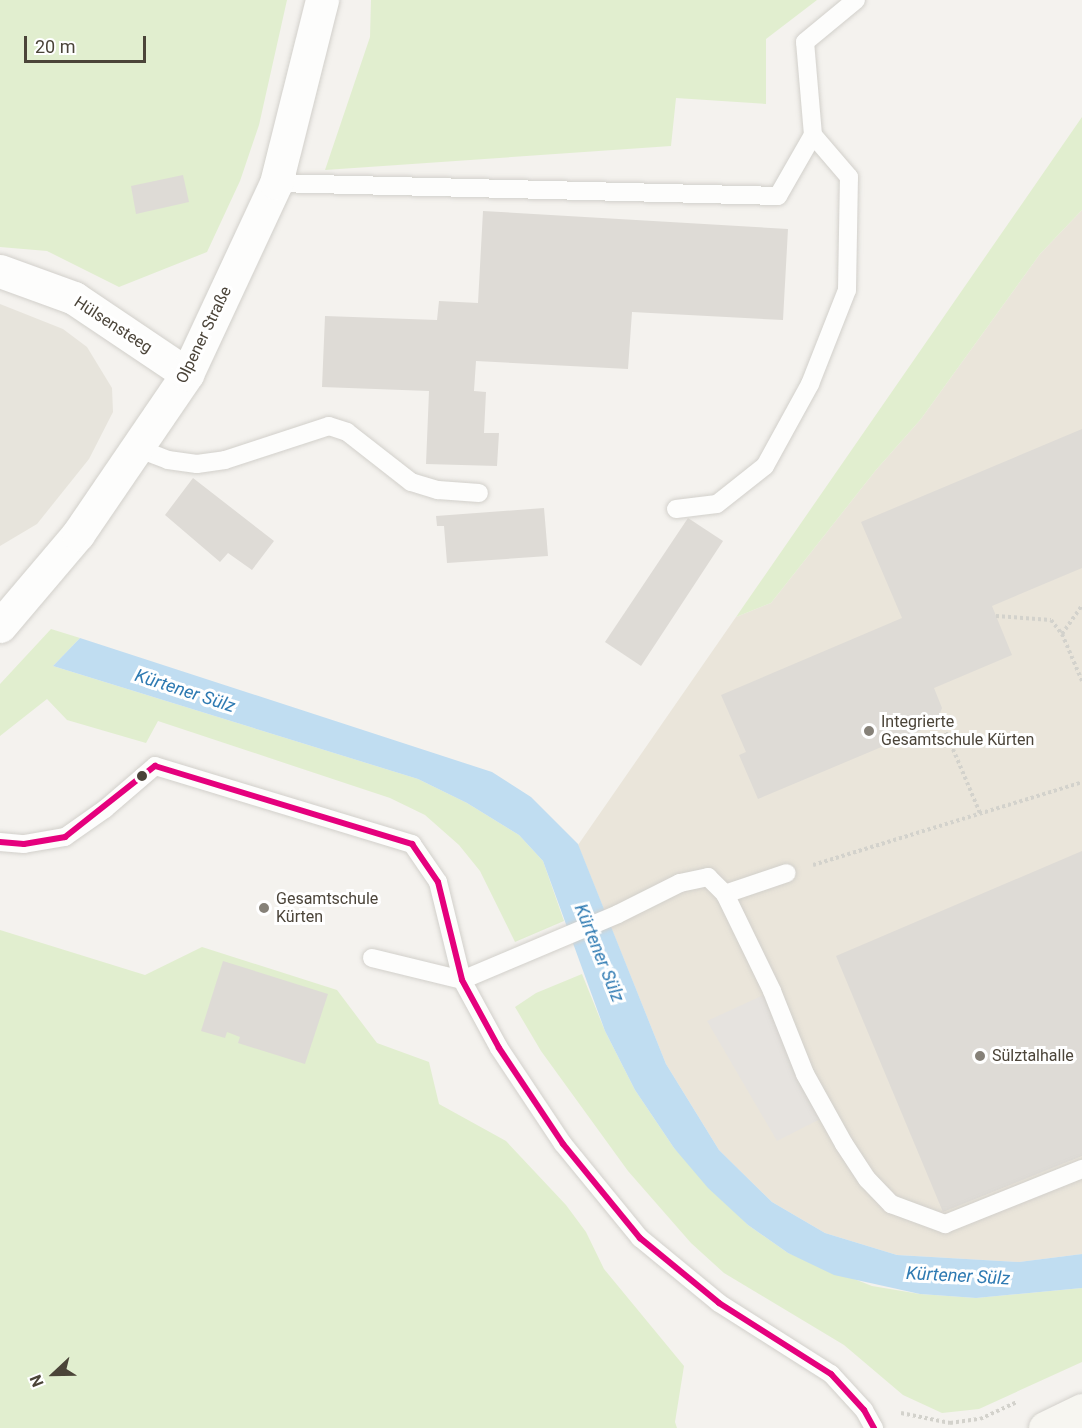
<!DOCTYPE html>
<html>
<head>
<meta charset="utf-8">
<style>
	body { margin:0 }
	#map { position:relative; width:1082px; height:1428px; overflow:hidden; background:#f4f2ee; font-family:Roboto,sans-serif }
	div>[style] { position:absolute }
	.residential>* { inset:0; background:#e7e4dc }
	.education>* { inset:0; background:#eae5da }
	.green>* { inset:0; background:#e1eecf }
	.parking>* { inset:0; background:#e6e3df }
	.water>* { inset:0; background:#c0ddf1 }
	.building>* { inset:0; background:#dedbd6 }
	.path>* { height:4px; margin-top:-2px; transform-origin:0; background:repeating-linear-gradient(90deg,#d3d2cc 0 3px,transparent 0 6px) }
	.roads { filter:drop-shadow(0 0 2px #d2d0cb) drop-shadow(0 0 2px #d2d0cb) }
	.service>* { height:18px; margin:-9px; padding:0 9px; transform-origin:9px; border-radius:9px; background:#fdfdfc }
	.minor>* { height:33px; margin:-16.5px; padding:0 16.5px; transform-origin:16.5px; border-radius:16.5px; background:#fdfdfc }
	.tertiary>* { height:33px; margin:-16.5px; padding:0 16.5px; transform-origin:16.5px; border-radius:16.5px; background:#fdfdfc }
	.secondary>* { height:33px; margin:-16.5px; padding:0 16.5px; transform-origin:16.5px; border-radius:16.5px; background:#f7f6f1 }
	.bus-1>* { height:6px; margin:-3px; padding:0 3px; transform-origin:3px; border-radius:3px; background:#e5007d }
	.dots>* { width:16px; height:16px; translate:-50% -50%; box-sizing:border-box; border:3px solid #fff; border-radius:50% }
	span { translate:-50% -50%; white-space:nowrap; text-align:center; line-height:1.15; -webkit-text-stroke:6px #fff; paint-order:stroke }
	.street-label { font-size:16px; color:#4b4439 }
	.poi-label { font-size:16px; color:#4b4439 }
	.left { translate:0 -50%; text-align:left }
	.water-label { font-size:18px; color:#2e7ab2; font-style:italic }
	.north { position:absolute; left:24px; top:1344px; width:60px; height:60px; -webkit-text-stroke:4px #fff; paint-order:stroke; rotate:248deg; font-size:16px; font-weight:700; line-height:24px; text-align:center; color:#4b4439 }
	.north::after { content:''; display:block; margin:auto; width:21px; height:27px; background:#4b4439; clip-path:polygon(50% 0,100% 100%,50% 72%,0 100%) }
	.scale { position:absolute; left:24px; top:36px; width:122px; height:27px; box-sizing:border-box; border:3px solid #4b4439; border-top:0; padding-left:8px; font-size:18px; line-height:21px; white-space:nowrap; color:#4b4439; -webkit-text-stroke:4px #fff; paint-order:stroke }
</style>
</head>
<body>
<div id="map">
	<div class="residential">
		<div style="clip-path:polygon(0 304px,63px 329px,87px 347px,112px 388px,113px 412px,89px 459px,37px 524px,0 546px)"></div>
	</div>
	<div class="education">
		<div style="clip-path:polygon(1082px 210px,1082px 1254px,1019px 1262px,897px 1255px,825px 1233px,772px 1202px,719px 1150px,666px 1064px,578px 845px,736px 617px,771px 603px,876px 470px,921px 419px,1040px 254px)"></div>
	</div>
	<div class="green">
		<div style="clip-path:polygon(0 0,287px 0,259px 125px,240px 181px,207px 252px,119px 287px,47px 251px,0 247px)"></div>
		<div style="clip-path:polygon(371px 0,817px 0,766px 39px,766px 104px,676px 98px,671px 146px,325px 170px,370px 37px)"></div>
		<div style="clip-path:polygon(1082px 117px,1082px 210px,1040px 254px,921px 419px,876px 470px,771px 603px,736px 617px)"></div>
		<div style="clip-path:polygon(51px 629px,80px 638px,53px 666px,418px 779px,467px 803px,519px 835px,543px 861px,564px 921px,515px 942px,480px 871px,459px 845px,425px 815px,390px 798px,158px 721px,146px 743px,67px 720px,47px 699px,0 736px,0 684px)"></div>
		<div style="clip-path:polygon(0 930px,145px 975px,202px 947px,337px 990px,377px 1043px,429px 1062px,439px 1104px,506px 1141px,566px 1205px,586px 1232px,604px 1269px,684px 1366px,675px 1422px,677px 1428px,0 1428px)"></div>
		<div style="clip-path:polygon(582px 974px,605px 1031px,635px 1090px,674px 1148px,748px 1225px,788px 1253px,872px 1286px,920px 1294px,976px 1298px,1082px 1288px,1082px 1362px,979px 1409px,942px 1413px,903px 1395px,844px 1345px,724px 1273px,691px 1243px,628px 1171px,541px 1051px,515px 1007px,536px 993px)"></div>
	</div>
	<div class="parking">
		<div style="clip-path:polygon(772px 991px,828px 1115px,777px 1141px,707px 1021px)"></div>
	</div>
	<div class="water">
		<div style="clip-path:polygon(80px 638px,492px 772px,531px 797px,578px 844px,666px 1064px,719px 1150px,772px 1202px,825px 1233px,897px 1255px,1019px 1262px,1082px 1254px,1082px 1288px,976px 1298px,920px 1294px,834px 1275px,788px 1253px,748px 1225px,708px 1188px,674px 1148px,635px 1090px,605px 1031px,543px 861px,519px 835px,467px 803px,418px 779px,53px 666px)"></div>
	</div>
	<div class="building">
		<div style="clip-path:polygon(183px 175px,189px 202px,136px 214px,131px 186px)"></div>
		<div style="clip-path:polygon(483px 211px,788px 229px,783px 320px,632px 312px,628px 369px,476px 361px,474px 391px,486px 392px,484px 433px,499px 433px,497px 466px,426px 464px,429px 391px,322px 387px,325px 316px,437px 320px,439px 301px,478px 303px)"></div>
		<div style="clip-path:polygon(1082px 429px,1082px 568px,992px 606px,1012px 655px,934px 688px,942px 708px,936px 724px,758px 799px,739px 755px,746px 752px,721px 695px,902px 618px,861px 522px)"></div>
		<div style="clip-path:polygon(193px 478px,274px 541px,252px 570px,228px 553px,220px 562px,165px 515px)"></div>
		<div style="clip-path:polygon(544px 508px,548px 556px,447px 563px,444px 526px,437px 526px,436px 516px)"></div>
		<div style="clip-path:polygon(688px 518px,723px 541px,641px 666px,605px 642px)"></div>
		<div style="clip-path:polygon(1082px 851px,1082px 1156px,943px 1212px,836px 956px)"></div>
		<div style="clip-path:polygon(223px 961px,328px 994px,305px 1064px,238px 1043px,240px 1037px,227px 1032px,225px 1038px,201px 1031px)"></div>
	</div>
	<div class="path">
		<div style="left:996px;top:616px;width:55px;rotate:4.2deg"></div>
		<div style="left:1051px;top:620px;width:18px;rotate:52deg"></div>
		<div style="left:1062px;top:634px;width:51px;rotate:66.9deg"></div>
		<div style="left:1062px;top:634px;width:35px;rotate:-55deg"></div>
		<div style="left:939px;top:716px;width:105px;rotate:67.1deg"></div>
		<div style="left:813px;top:865px;width:282px;rotate:-17.1deg"></div>
		<div style="left:901px;top:1413px;width:50px;rotate:11.5deg"></div>
		<div style="left:950px;top:1423px;width:30px;rotate:-8deg"></div>
		<div style="left:980px;top:1419px;width:41px;rotate:-24.7deg"></div>
	</div>
	<div class="roads">
		<div class="service">
			<div style="left:276px;top:183px;width:502px;rotate:1.48deg"></div>
			<div style="left:778px;top:196px;width:70px;rotate:-60.2deg"></div>
			<div style="left:813px;top:135px;width:93px;rotate:-94.9deg"></div>
			<div style="left:805px;top:42px;width:66px;rotate:-39.5deg"></div>
			<div style="left:137px;top:448px;width:33px;rotate:21deg"></div>
			<div style="left:168px;top:460px;width:29px;rotate:8deg"></div>
			<div style="left:197px;top:464px;width:28px;rotate:-8deg"></div>
			<div style="left:225px;top:460px;width:109px;rotate:-18.1deg"></div>
			<div style="left:329px;top:426px;width:19px;rotate:18deg"></div>
			<div style="left:347px;top:432px;width:81px;rotate:38deg"></div>
			<div style="left:411px;top:482px;width:28px;rotate:17deg"></div>
			<div style="left:438px;top:490px;width:41px;rotate:4.2deg"></div>
			<div style="left:676px;top:509px;width:41px;rotate:-7deg"></div>
			<div style="left:717px;top:504px;width:61px;rotate:-38.4deg"></div>
			<div style="left:765px;top:466px;width:94px;rotate:-61.2deg"></div>
			<div style="left:810px;top:384px;width:101px;rotate:-68.5deg"></div>
			<div style="left:847px;top:290px;width:113px;rotate:-89deg"></div>
			<div style="left:849px;top:177px;width:55px;rotate:-130.6deg"></div>
			<div style="left:0;top:842px;width:24px;rotate:5deg"></div>
			<div style="left:24px;top:844px;width:42px;rotate:-9.7deg"></div>
			<div style="left:65px;top:837px;width:49px;rotate:-35deg"></div>
			<div style="left:105px;top:809px;width:66px;rotate:-40.7deg"></div>
			<div style="left:155px;top:766px;width:269px;rotate:16.9deg"></div>
			<div style="left:412px;top:844px;width:46px;rotate:55.6deg"></div>
			<div style="left:438px;top:882px;width:101px;rotate:76.2deg"></div>
			<div style="left:462px;top:980px;width:77px;rotate:61.4deg"></div>
			<div style="left:499px;top:1048px;width:115px;rotate:56.3deg"></div>
			<div style="left:563px;top:1144px;width:122px;rotate:50.7deg"></div>
			<div style="left:640px;top:1238px;width:102px;rotate:39.4deg"></div>
			<div style="left:719px;top:1303px;width:133px;rotate:32.4deg"></div>
			<div style="left:831px;top:1374px;width:49px;rotate:47.5deg"></div>
			<div style="left:864px;top:1410px;width:21px;rotate:61deg"></div>
			<div style="left:725px;top:894px;width:65px;rotate:-18.7deg"></div>
			<div style="left:372px;top:958px;width:93px;rotate:13.7deg"></div>
			<div style="left:462px;top:980px;width:169px;rotate:-22.9deg"></div>
			<div style="left:618px;top:914px;width:69px;rotate:-26.6deg"></div>
			<div style="left:680px;top:883px;width:29px;rotate:-12deg"></div>
			<div style="left:708px;top:877px;width:24px;rotate:45deg"></div>
			<div style="left:725px;top:894px;width:108px;rotate:64.1deg"></div>
			<div style="left:772px;top:991px;width:89px;rotate:68.3deg"></div>
			<div style="left:805px;top:1074px;width:80px;rotate:60.9deg"></div>
			<div style="left:844px;top:1144px;width:42px;rotate:56.7deg"></div>
			<div style="left:867px;top:1179px;width:35px;rotate:46deg"></div>
			<div style="left:891px;top:1204px;width:58px;rotate:20.3deg"></div>
			<div style="left:945px;top:1224px;width:148px;rotate:-21.9deg"></div>
		</div>
		<div class="minor">
			<div style="left:0;top:271px;width:79px;rotate:20deg"></div>
			<div style="left:74px;top:298px;width:136px;rotate:33.9deg"></div>
		</div>
		<div class="tertiary">
			<div style="left:0;top:626px;width:121px;rotate:-49.7deg"></div>
			<div style="left:78px;top:534px;width:194px;rotate:-55.7deg"></div>
			<div style="left:187px;top:374px;width:211px;rotate:-65deg"></div>
			<div style="left:276px;top:183px;width:189px;rotate:-75.9deg"></div>
		</div>
		<div class="secondary">
			<div style="left:1045px;top:1428px;width:41px;rotate:-25.9deg"></div>
		</div>
	</div>
	<div class="bus-1">
		<div style="left:0;top:842px;width:24px;rotate:5deg"></div>
		<div style="left:24px;top:844px;width:42px;rotate:-9.7deg"></div>
		<div style="left:65px;top:837px;width:115px;rotate:-38.3deg"></div>
		<div style="left:155px;top:766px;width:269px;rotate:16.9deg"></div>
		<div style="left:412px;top:844px;width:46px;rotate:55.6deg"></div>
		<div style="left:438px;top:882px;width:101px;rotate:76.2deg"></div>
		<div style="left:462px;top:980px;width:77px;rotate:61.4deg"></div>
		<div style="left:499px;top:1048px;width:115px;rotate:56.3deg"></div>
		<div style="left:563px;top:1144px;width:122px;rotate:50.7deg"></div>
		<div style="left:640px;top:1238px;width:102px;rotate:39.4deg"></div>
		<div style="left:719px;top:1303px;width:133px;rotate:32.4deg"></div>
		<div style="left:831px;top:1374px;width:49px;rotate:47.5deg"></div>
		<div style="left:864px;top:1410px;width:21px;rotate:61deg"></div>
	</div>
	<div class="dots">
		<div style="left:869px;top:731px;background:#868178"></div>
		<div style="left:142px;top:776px;background:#4b4439"></div>
		<div style="left:264px;top:908px;background:#868178"></div>
		<div style="left:980px;top:1056px;background:#868178"></div>
	</div>
	<div class="street-label">
		<span style="left:113px;top:325px;rotate:33deg">Hülsensteeg</span>
		<span style="left:204px;top:335px;rotate:-64deg">Olpener Straße</span>
	</div>
	<div class="poi-label">
		<span class="left" style="left:881px;top:731px">Integrierte<br>Gesamtschule Kürten</span>
		<span class="left" style="left:276px;top:908px">Gesamtschule<br>Kürten</span>
		<span class="left" style="left:992px;top:1056px">Sülztalhalle</span>
	</div>
	<div class="water-label">
		<span style="left:185px;top:691px;rotate:18deg">Kürtener Sülz</span>
		<span style="left:599px;top:953px;rotate:68deg">Kürtener Sülz</span>
		<span style="left:958px;top:1276px;rotate:3deg">Kürtener Sülz</span>
	</div>
	<div class="north">N</div>
	<div class="scale">20 m</div>
</div>
</body>
</html>
